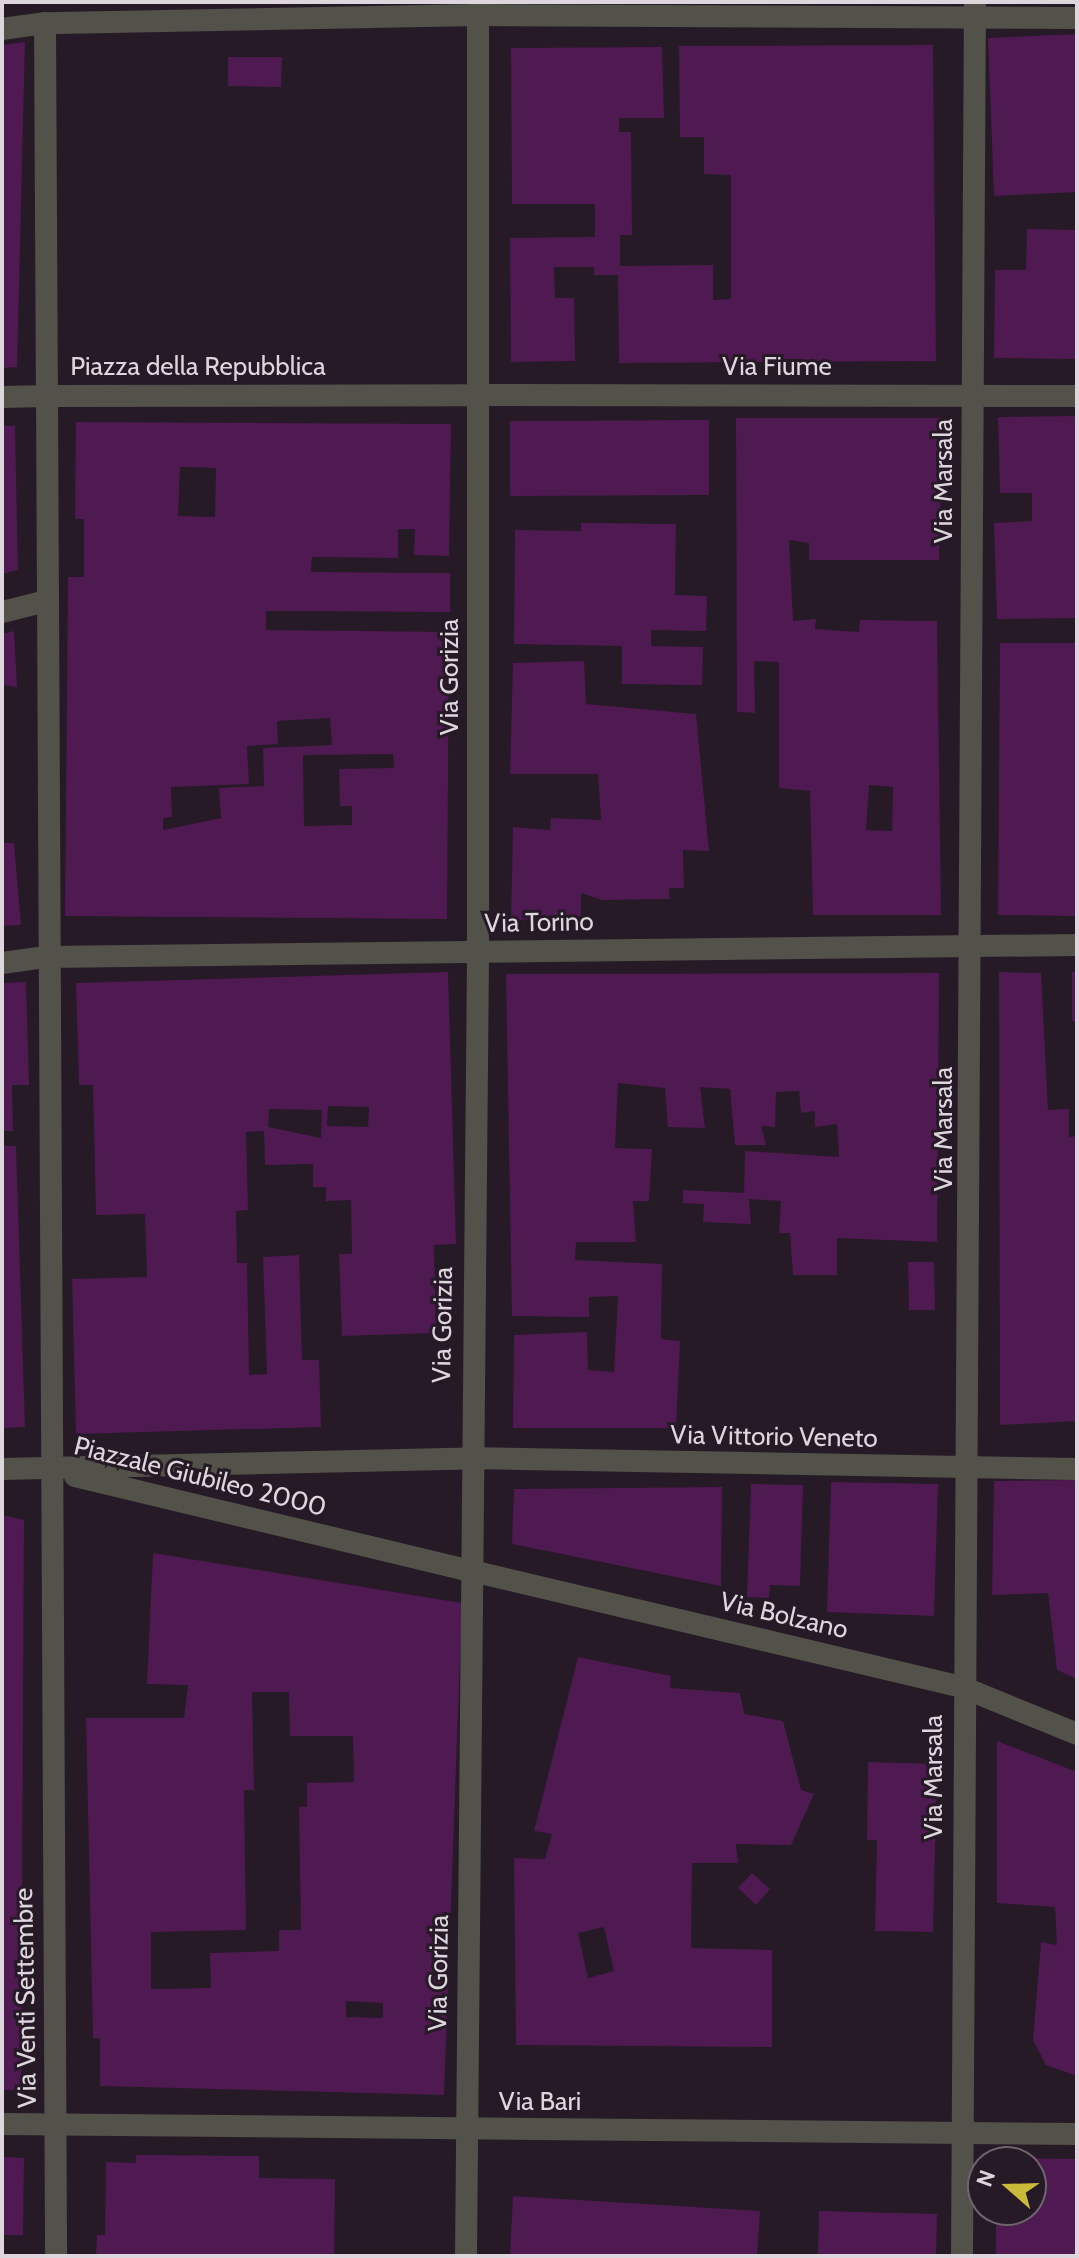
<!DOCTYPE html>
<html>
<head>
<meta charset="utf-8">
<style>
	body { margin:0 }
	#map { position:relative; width:1079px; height:2258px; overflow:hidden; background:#251a25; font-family:Cabin,sans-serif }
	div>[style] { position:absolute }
	.building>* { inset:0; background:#4f1952 }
	.minor>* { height:22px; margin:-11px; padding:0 11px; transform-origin:11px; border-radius:11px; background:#52514a }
	.tertiary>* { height:22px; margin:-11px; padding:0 11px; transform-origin:11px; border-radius:11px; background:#52514a }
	span { translate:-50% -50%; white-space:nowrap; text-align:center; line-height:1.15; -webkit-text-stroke:6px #251a25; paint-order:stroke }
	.street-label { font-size:26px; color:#ddd6dd }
	.frame { position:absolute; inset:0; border:4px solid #ddd6dd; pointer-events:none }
	.north { position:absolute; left:967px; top:2146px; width:80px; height:80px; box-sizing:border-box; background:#251a25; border:2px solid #6f656f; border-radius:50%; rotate:290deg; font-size:22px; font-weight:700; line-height:32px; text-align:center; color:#ddd6dd }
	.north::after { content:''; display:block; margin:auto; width:28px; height:36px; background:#caba3a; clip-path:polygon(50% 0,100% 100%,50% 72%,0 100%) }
</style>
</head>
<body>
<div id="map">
	<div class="building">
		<div style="clip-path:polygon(1077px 34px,1077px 192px,994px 196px,988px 38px)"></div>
		<div style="clip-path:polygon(25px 42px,17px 367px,2px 368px,2px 45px)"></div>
		<div style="clip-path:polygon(933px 45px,936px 361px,619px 363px,618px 275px,594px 275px,594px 267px,554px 267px,555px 298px,574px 298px,575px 361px,511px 362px,510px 238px,595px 237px,595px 204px,512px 204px,511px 48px,662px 47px,664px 118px,619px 118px,619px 132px,631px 132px,632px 235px,620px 235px,620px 266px,713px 265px,713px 300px,731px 299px,731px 175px,704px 174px,704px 137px,680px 137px,679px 46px)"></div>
		<div style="clip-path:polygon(228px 57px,282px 57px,281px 87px,228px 86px)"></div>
		<div style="clip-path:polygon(1027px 229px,1077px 230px,1077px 359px,994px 358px,995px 270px,1026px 270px)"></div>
		<div style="clip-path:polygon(1077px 416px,1077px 618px,997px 619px,994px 523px,1032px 521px,1032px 493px,1000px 493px,998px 417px)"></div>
		<div style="clip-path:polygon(evenodd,736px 418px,942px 418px,939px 560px,809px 560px,809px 543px,789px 540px,793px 621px,816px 619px,815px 629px,859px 632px,860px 620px,937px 621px,941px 915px,813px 915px,810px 791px,779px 788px,779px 662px,754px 661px,755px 713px,737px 712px,736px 418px,869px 785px,893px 787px,892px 831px,866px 830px,869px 785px)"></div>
		<div style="clip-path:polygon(709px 420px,709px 495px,510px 496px,510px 421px)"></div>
		<div style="clip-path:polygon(evenodd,76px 422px,451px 424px,449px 556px,414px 555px,415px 529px,398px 529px,398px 558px,312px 557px,311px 572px,450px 573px,450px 612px,266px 611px,266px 630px,449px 632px,447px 919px,65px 916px,68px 577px,84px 577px,84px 519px,75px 519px,76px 422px,180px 467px,216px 468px,215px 517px,178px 516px,180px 467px,76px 422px,330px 718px,332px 745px,263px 748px,264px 786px,219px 788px,221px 818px,163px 830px,163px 818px,172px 817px,171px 787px,249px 784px,247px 746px,278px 744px,277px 721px,330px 718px,76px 422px,393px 754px,394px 768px,339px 769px,340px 806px,352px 806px,352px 825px,304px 826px,303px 755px,393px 754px)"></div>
		<div style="clip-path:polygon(2px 426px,15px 426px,18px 570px,2px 574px)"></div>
		<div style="clip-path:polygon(581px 523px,676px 524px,675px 595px,707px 596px,706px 631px,651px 630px,651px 646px,703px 647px,702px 685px,622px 684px,622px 646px,514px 644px,515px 530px,581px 531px)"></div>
		<div style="clip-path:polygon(14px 631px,17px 687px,2px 685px,2px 634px)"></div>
		<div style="clip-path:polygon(1000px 643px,1077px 643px,1077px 916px,998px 915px)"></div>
		<div style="clip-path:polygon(584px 661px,586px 704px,696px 714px,709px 851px,683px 850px,684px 888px,669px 888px,670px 899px,602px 900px,581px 893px,581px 919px,511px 920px,513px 827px,550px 830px,551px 818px,601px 820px,598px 774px,510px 774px,513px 663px)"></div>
		<div style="clip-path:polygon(2px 843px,14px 843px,21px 925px,2px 926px)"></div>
		<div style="clip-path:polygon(evenodd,448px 972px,456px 1244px,434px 1245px,436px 1333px,342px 1336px,339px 1254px,352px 1254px,351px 1200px,326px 1201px,326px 1187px,313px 1187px,313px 1164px,265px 1165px,264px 1131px,246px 1132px,248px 1210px,236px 1211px,237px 1263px,247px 1263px,249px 1375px,267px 1374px,263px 1257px,299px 1255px,302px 1360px,319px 1360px,321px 1427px,76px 1434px,72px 1279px,147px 1277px,145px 1214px,96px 1215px,93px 1085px,79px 1085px,76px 983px,448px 972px,328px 1106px,369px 1107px,368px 1127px,327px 1126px,328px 1106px,448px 972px,269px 1109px,322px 1110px,321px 1138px,268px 1127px,269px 1109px)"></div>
		<div style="clip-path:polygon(999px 972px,1041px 973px,1048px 1110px,1069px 1109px,1069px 1137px,1077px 1136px,1077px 1421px,1000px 1425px)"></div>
		<div style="clip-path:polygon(1072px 972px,1077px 972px,1077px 1021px,1072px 1021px)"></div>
		<div style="clip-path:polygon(939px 973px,937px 1242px,837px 1238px,837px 1275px,793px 1275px,790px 1233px,779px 1233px,781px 1201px,749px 1199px,751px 1224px,703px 1222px,704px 1204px,683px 1203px,683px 1190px,744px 1193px,745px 1151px,839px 1157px,837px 1124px,815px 1127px,815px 1111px,801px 1113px,799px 1091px,776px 1092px,775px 1127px,761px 1126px,766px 1145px,735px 1145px,730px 1089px,700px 1087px,705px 1128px,668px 1127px,665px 1088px,618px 1083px,615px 1148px,652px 1149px,649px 1201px,633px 1201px,636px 1242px,576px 1242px,575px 1260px,662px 1264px,661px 1339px,680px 1341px,676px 1428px,513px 1428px,514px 1335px,587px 1332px,588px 1370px,614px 1372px,618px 1296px,589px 1297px,589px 1317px,512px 1316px,506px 974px)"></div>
		<div style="clip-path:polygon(26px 982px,29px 1085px,12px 1085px,13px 1131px,2px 1131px,2px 983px)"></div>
		<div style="clip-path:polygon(2px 1146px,16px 1146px,25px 1427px,2px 1428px)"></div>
		<div style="clip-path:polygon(908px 1262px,934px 1262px,935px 1310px,909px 1310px)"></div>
		<div style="clip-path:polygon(1077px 1480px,1077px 1679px,1057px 1670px,1048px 1593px,992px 1595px,994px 1481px)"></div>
		<div style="clip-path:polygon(831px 1482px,938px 1484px,934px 1616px,827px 1612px)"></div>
		<div style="clip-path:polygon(751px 1484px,803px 1485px,800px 1586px,770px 1585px,769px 1598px,747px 1597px)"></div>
		<div style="clip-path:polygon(722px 1487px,721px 1586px,512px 1544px,514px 1489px)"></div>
		<div style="clip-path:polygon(2px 1515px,24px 1520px,21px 2090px,2px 2090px)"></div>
		<div style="clip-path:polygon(evenodd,153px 1553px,462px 1603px,444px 2095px,100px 2086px,100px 2039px,93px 2038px,86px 1718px,184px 1718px,188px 1685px,147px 1684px,153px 1553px,252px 1692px,289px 1692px,290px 1736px,353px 1736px,354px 1782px,307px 1783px,307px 1807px,299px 1807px,301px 1930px,279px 1930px,279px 1951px,210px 1953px,211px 1988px,151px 1989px,151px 1932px,246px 1930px,244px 1790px,254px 1790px,252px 1692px,153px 1553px,346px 2001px,383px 2003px,383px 2018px,346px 2017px,346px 2001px)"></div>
		<div style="clip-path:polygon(evenodd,578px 1657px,671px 1676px,670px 1688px,740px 1693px,744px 1714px,783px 1721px,801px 1790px,814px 1794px,791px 1845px,736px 1844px,738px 1863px,692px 1863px,691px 1948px,772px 1950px,772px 2047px,516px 2045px,514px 1858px,545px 1859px,552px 1834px,534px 1831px,578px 1657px,604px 1927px,614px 1971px,588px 1978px,578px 1933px,604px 1927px)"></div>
		<div style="clip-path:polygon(997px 1741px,1077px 1772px,1077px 2076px,1046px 2065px,1033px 2040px,1041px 1942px,1057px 1945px,1055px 1907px,997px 1903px)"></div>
		<div style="clip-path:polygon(868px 1762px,937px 1764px,933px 1932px,875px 1931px,877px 1840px,867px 1840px)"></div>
		<div style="clip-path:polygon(752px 1873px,770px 1889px,756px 1905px,738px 1888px)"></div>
		<div style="clip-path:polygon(136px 2155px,259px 2156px,259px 2178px,335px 2179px,334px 2256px,96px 2256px,97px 2235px,105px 2235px,106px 2162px,136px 2163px)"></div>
		<div style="clip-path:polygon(2px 2157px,24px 2158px,23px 2235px,2px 2235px)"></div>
		<div style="clip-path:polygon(997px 2158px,1077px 2159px,1077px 2256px,996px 2256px,996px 2210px,1031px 2210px,1031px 2162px)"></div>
		<div style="clip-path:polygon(513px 2196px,760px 2211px,757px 2256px,510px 2256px)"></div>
		<div style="clip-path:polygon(819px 2211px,937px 2214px,936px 2256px,818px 2256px)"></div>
	</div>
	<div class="minor">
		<div style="left:479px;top:3px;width:12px;rotate:95deg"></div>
		<div style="left:478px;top:15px;width:599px;rotate:0.29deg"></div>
		<div style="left:2px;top:29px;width:43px;rotate:-7.9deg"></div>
		<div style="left:2px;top:397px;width:45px;rotate:-1.3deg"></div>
		<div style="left:47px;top:396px;width:1860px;rotate:89.72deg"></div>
		<div style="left:2px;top:612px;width:45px;rotate:-14deg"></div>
		<div style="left:2px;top:963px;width:43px;rotate:-7.9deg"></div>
		<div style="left:45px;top:957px;width:1032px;rotate:-0.67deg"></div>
		<div style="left:2px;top:1469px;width:467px;rotate:-1.3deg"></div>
		<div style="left:469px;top:1458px;width:608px;rotate:1.04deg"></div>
		<div style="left:75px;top:1476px;width:408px;rotate:13.5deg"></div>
		<div style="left:2px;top:2124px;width:1075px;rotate:0.53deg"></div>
		<div style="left:466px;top:2256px;width:1305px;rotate:-89.47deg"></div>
		<div style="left:478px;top:951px;width:936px;rotate:-90deg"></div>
		<div style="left:478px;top:15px;width:433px;rotate:178.9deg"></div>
		<div style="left:45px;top:23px;width:373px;rotate:89.7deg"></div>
		<div style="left:47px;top:396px;width:431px;rotate:-0.1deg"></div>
		<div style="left:478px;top:395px;width:599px;rotate:0.1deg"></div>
		<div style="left:962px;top:2256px;width:2254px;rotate:-89.67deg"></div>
	</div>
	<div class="tertiary">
		<div style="left:472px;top:1571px;width:504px;rotate:13.32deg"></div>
		<div style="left:962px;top:1687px;width:124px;rotate:22.2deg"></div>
	</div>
	<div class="street-label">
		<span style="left:198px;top:367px">Piazza della Repubblica</span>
		<span style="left:777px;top:367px">Via Fiume</span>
		<span style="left:944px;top:481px;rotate:-90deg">Via Marsala</span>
		<span style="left:450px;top:677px;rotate:-90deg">Via Gorizia</span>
		<span style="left:539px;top:923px;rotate:-1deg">Via Torino</span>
		<span style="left:944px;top:1129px;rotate:-90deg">Via Marsala</span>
		<span style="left:443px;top:1325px;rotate:-89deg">Via Gorizia</span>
		<span style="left:774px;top:1437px;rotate:1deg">Via Vittorio Veneto</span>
		<span style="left:200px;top:1477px;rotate:14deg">Piazzale Giubileo 2000</span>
		<span style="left:784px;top:1616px;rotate:13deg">Via Bolzano</span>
		<span style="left:934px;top:1777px;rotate:-90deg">Via Marsala</span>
		<span style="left:439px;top:1973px;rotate:-89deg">Via Gorizia</span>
		<span style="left:26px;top:1998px;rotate:-91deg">Via Venti Settembre</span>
		<span style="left:540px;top:2102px">Via Bari</span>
	</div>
	<div class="frame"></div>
	<div class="north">N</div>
</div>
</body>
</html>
